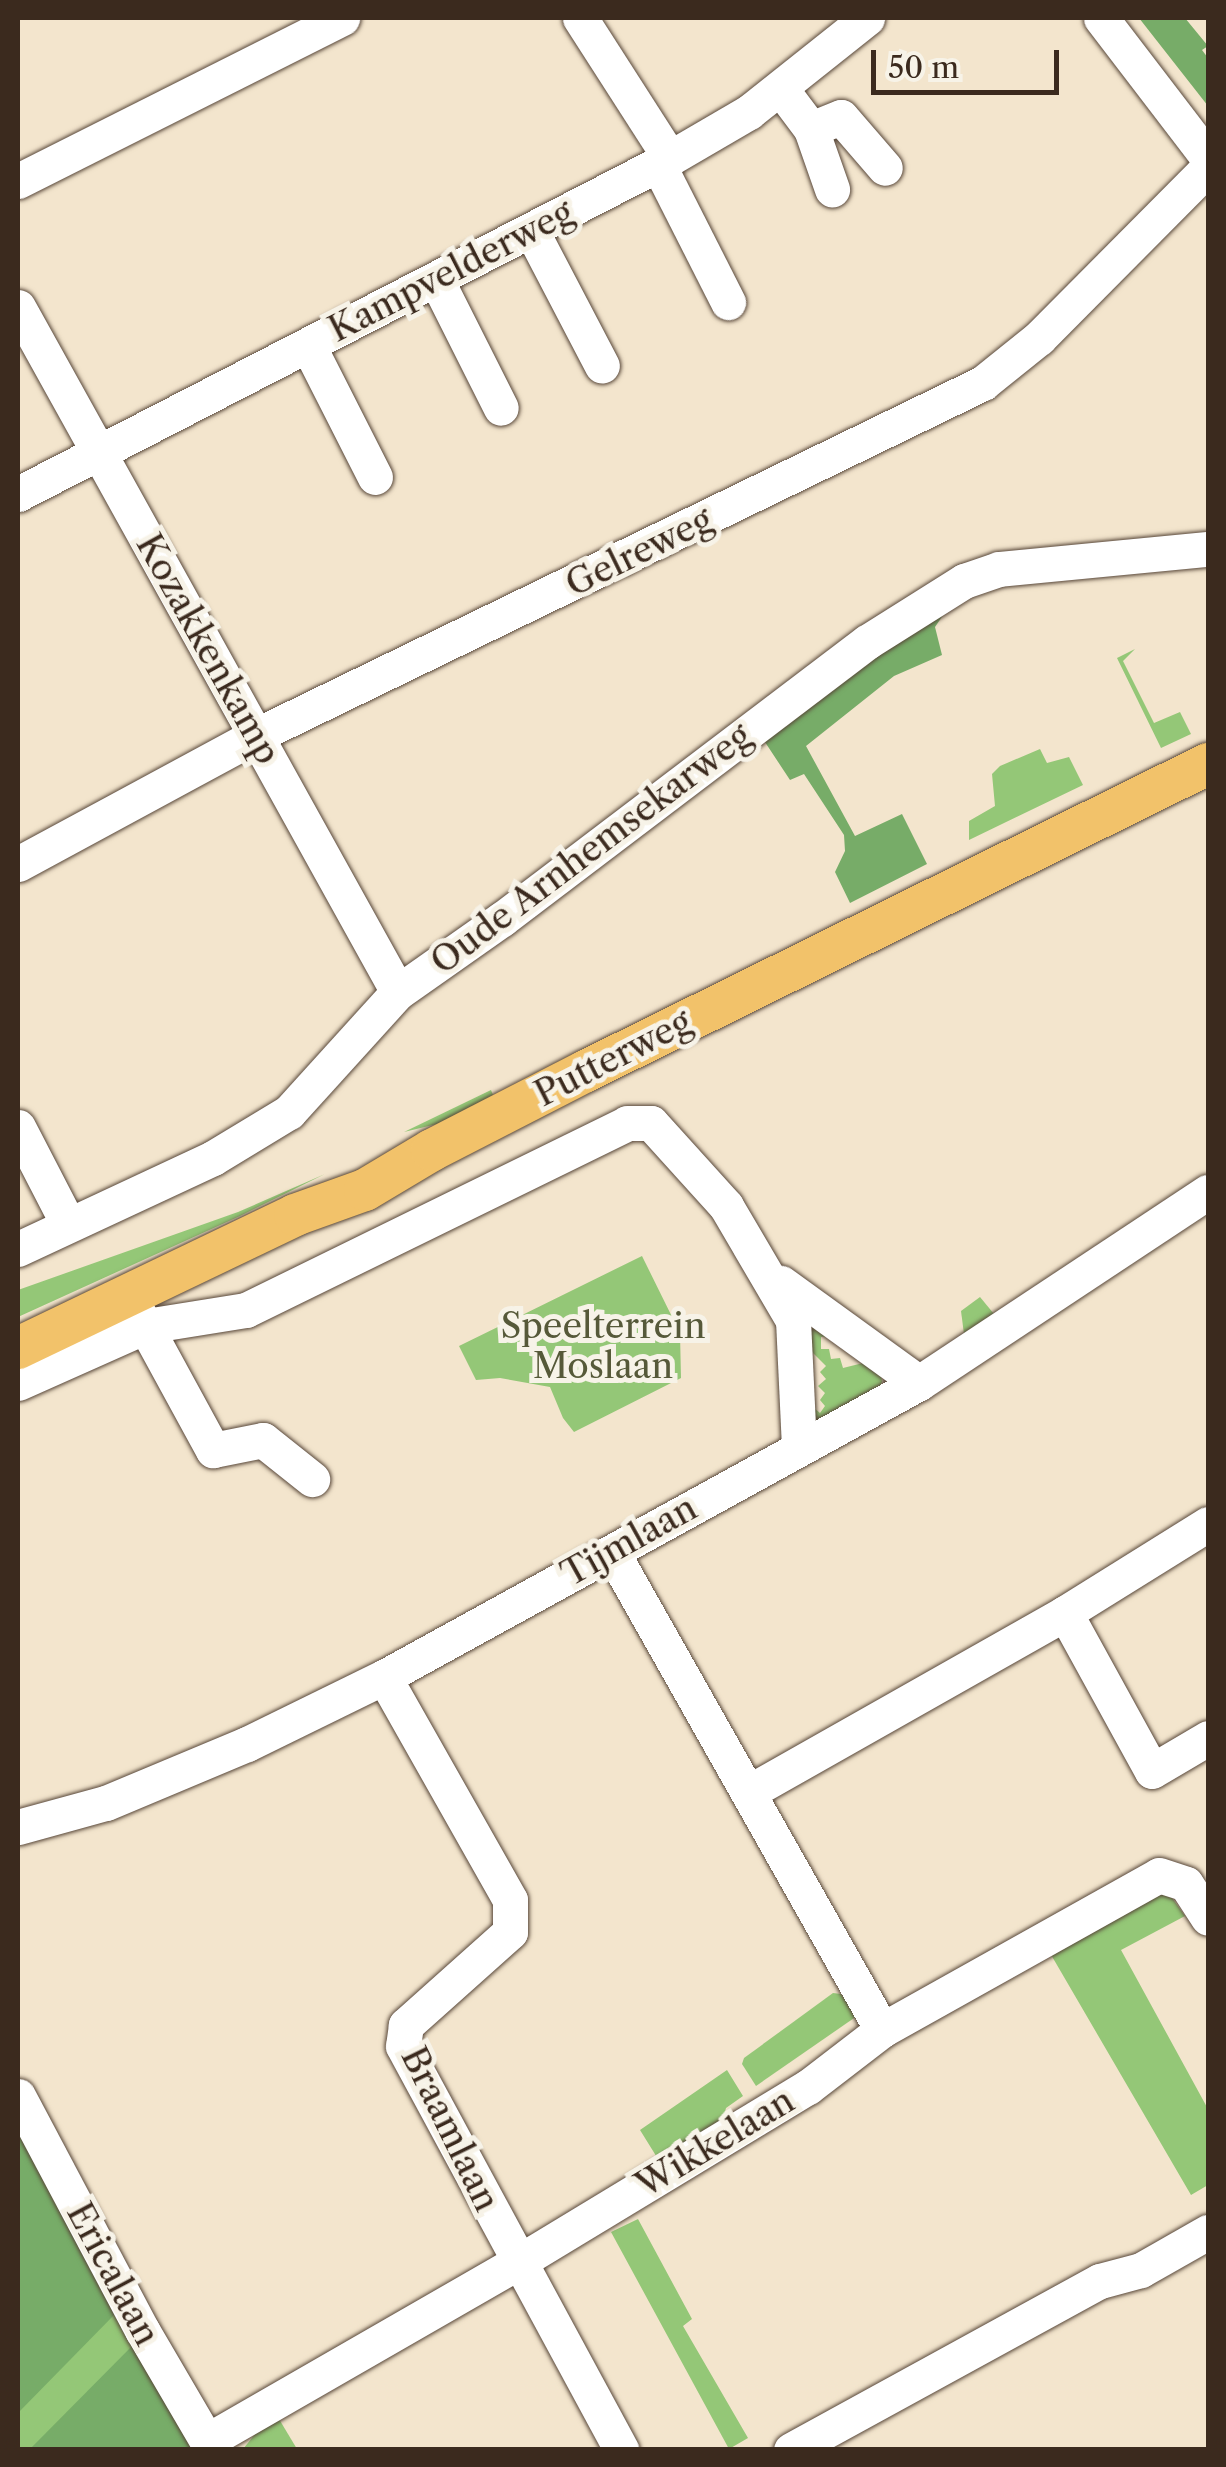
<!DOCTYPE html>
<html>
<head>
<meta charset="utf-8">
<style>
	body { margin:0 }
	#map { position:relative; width:1226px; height:2467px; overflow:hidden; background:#f3e5cd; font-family:"Libre Caslon Text",serif }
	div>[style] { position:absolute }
	.green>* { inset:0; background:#94c777 }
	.forest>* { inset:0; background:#77ac68 }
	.roads { filter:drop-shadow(0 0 2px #574638) drop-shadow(0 0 2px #574638) }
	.minor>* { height:35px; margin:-17.5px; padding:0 17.5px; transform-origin:17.5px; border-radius:17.5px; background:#fff }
	.major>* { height:42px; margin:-21px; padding:0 21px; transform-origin:21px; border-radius:21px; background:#f2c26a }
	span { translate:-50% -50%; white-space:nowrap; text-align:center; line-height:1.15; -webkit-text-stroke:10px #f7f3e8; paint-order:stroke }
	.street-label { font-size:35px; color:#3b2a1e }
	.park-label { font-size:35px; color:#565939 }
	.frame { position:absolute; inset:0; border:20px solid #3b2a1e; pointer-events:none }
	.scale { position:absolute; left:871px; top:50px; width:188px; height:45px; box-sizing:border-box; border:5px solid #3b2a1e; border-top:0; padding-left:12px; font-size:30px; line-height:35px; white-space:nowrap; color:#3b2a1e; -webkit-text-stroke:8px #f7f3e8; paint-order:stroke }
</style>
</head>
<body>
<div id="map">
	<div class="green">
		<div style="clip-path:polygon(1135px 649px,1123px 661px,1154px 723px,1180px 712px,1191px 734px,1161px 748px,1117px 658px)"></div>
		<div style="clip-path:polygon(1040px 749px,1047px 763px,1069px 757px,1083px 785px,969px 840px,969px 821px,995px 806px,992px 774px,1000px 766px)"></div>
		<div style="clip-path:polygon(491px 1090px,493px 1095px,437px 1124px,404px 1132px)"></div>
		<div style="clip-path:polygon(325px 1174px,240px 1216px,18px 1317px,18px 1290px,238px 1212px)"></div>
		<div style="clip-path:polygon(642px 1256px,680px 1333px,681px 1378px,574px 1432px,563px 1418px,550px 1387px,500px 1378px,476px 1380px,459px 1346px)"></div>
		<div style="clip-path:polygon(980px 1297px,994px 1314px,964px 1334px,961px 1311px)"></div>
		<div style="clip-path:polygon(800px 1315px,836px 1335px,821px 1337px,821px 1349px,829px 1349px,831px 1359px,840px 1358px,843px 1368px,867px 1362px,881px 1374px,882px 1382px,879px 1389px,813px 1423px,806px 1401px,820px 1413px,825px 1406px,820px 1400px,825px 1393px,818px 1386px,826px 1379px,820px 1372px,826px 1366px,805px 1345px)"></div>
		<div style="clip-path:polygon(1162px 1893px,1170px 1895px,1185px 1916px,1121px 1950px,1208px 2109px,1208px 2185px,1191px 2195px,1050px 1953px)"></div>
		<div style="clip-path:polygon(833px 1993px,841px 1994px,857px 2016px,756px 2086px,742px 2064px,744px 2058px)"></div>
		<div style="clip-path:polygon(727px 2070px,743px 2096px,726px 2108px,723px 2119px,658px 2159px,640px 2130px)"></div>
		<div style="clip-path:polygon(18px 2118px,191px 2449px,18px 2449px)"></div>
		<div style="clip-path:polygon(638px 2219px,692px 2319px,683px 2326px,748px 2438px,729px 2449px,611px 2232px)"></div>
		<div style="clip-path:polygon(279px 2419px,297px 2449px,243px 2449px,256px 2433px)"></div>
	</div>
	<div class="forest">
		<div style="clip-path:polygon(1139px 18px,1185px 18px,1208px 46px,1202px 50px,1208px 58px,1208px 106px)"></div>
		<div style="clip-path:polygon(952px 602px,935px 627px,942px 655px,894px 676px,806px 746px,855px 836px,902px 814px,927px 864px,850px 903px,835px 872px,845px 851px,844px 835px,804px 774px,790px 780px,759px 733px)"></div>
		<div style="clip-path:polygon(18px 2132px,115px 2314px,18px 2413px)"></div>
		<div style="clip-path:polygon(138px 2340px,198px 2450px,29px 2450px)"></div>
	</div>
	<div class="roads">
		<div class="minor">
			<div style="left:580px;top:18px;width:166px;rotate:57.3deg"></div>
			<div style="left:1101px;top:18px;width:176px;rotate:52.6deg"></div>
			<div style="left:781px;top:89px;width:50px;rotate:53.1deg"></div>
			<div style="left:811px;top:129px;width:64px;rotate:70.7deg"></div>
			<div style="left:811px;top:129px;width:32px;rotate:-22deg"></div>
			<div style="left:841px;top:117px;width:67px;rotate:49.2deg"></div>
			<div style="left:658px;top:164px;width:155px;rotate:63.1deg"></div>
			<div style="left:18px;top:181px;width:363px;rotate:-26.7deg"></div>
			<div style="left:531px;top:230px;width:153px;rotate:62.4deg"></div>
			<div style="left:436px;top:279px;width:144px;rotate:63.3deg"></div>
			<div style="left:18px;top:307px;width:783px;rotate:60.98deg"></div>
			<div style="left:308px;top:345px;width:148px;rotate:63.1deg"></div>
			<div style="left:18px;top:494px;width:733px;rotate:-27.26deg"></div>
			<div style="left:670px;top:158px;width:91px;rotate:-30.2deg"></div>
			<div style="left:749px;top:112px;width:151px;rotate:-38.5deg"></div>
			<div style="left:18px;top:864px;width:272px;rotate:-28.4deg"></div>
			<div style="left:257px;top:735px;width:807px;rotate:-25.87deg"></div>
			<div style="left:983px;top:383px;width:72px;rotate:-38.8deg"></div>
			<div style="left:1039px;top:338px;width:240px;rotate:-45.2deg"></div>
			<div style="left:18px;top:1127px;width:109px;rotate:62.7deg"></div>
			<div style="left:18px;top:1249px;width:215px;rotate:-25deg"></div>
			<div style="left:213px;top:1158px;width:89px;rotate:-31.2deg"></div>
			<div style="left:289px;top:1112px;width:162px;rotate:-47.8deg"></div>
			<div style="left:398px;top:992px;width:127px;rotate:-35.1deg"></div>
			<div style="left:502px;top:919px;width:458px;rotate:-37.2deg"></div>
			<div style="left:867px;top:642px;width:115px;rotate:-32.2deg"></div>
			<div style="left:964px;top:581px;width:37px;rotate:-19deg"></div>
			<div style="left:999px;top:569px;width:210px;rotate:-5.5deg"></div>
			<div style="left:781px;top:1283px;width:170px;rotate:35.9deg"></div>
			<div style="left:136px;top:1309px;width:161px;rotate:61.4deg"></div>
			<div style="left:213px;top:1450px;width:51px;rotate:-11.3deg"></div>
			<div style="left:263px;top:1440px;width:63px;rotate:38.5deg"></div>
			<div style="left:18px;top:1383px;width:140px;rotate:-24deg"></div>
			<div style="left:146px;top:1326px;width:101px;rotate:-9.1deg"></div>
			<div style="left:246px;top:1310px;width:424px;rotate:-26.1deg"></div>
			<div style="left:627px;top:1123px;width:24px"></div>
			<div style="left:651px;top:1123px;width:112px;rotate:47.9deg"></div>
			<div style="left:726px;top:1206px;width:132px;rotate:59.6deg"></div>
			<div style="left:793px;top:1320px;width:127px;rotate:87.3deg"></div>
			<div style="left:612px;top:1552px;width:549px;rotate:60.54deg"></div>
			<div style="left:1065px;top:1613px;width:180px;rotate:61.2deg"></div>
			<div style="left:1152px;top:1771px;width:65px;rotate:-30.5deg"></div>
			<div style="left:384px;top:1677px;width:256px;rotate:60.5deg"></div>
			<div style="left:510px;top:1900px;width:32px;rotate:90deg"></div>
			<div style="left:510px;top:1932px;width:140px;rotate:138.2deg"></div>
			<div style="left:406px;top:2025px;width:21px;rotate:98deg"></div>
			<div style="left:403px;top:2046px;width:459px;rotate:61.6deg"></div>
			<div style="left:749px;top:1792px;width:363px;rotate:-29.5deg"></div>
			<div style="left:1065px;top:1613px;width:168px;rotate:-31.9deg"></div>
			<div style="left:18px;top:1827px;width:91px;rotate:-15.3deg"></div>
			<div style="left:106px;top:1803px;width:153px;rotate:-22.7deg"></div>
			<div style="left:247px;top:1744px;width:153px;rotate:-26.1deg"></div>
			<div style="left:384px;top:1677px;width:610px;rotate:-28.79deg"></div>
			<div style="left:919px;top:1383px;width:346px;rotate:-33.5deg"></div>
			<div style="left:18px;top:2096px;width:265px;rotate:62.1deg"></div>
			<div style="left:142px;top:2330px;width:139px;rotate:59.7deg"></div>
			<div style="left:207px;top:2441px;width:357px;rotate:-29.9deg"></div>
			<div style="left:517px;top:2263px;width:340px;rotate:-31.2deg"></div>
			<div style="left:808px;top:2087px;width:93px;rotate:-37.6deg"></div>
			<div style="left:882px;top:2030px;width:317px;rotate:-29.2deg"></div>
			<div style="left:1159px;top:1875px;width:28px;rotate:18deg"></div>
			<div style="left:1186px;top:1884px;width:40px;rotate:57.1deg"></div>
			<div style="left:791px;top:2450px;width:352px;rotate:-28.7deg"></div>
			<div style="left:1100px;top:2281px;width:42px;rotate:-15deg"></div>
			<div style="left:1141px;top:2270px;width:77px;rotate:-29.6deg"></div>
		</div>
		<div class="major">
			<div style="left:18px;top:1348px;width:307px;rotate:-25.6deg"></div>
			<div style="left:295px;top:1215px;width:74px;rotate:-19.7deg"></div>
			<div style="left:365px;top:1190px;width:78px;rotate:-30.8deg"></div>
			<div style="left:432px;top:1150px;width:173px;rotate:-27.2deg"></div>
			<div style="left:586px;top:1071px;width:694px;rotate:-26.27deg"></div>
		</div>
	</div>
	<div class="street-label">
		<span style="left:451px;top:271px;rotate:-27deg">Kampvelderweg</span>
		<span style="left:639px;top:552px;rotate:-26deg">Gelreweg</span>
		<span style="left:208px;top:649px;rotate:61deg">Kozakkenkamp</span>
		<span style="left:591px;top:849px;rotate:-37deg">Oude Arnhemsekarweg</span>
		<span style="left:613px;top:1058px;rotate:-27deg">Putterweg</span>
		<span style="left:629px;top:1541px;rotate:-29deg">Tijmlaan</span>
		<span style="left:450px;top:2129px;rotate:64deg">Braamlaan</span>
		<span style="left:715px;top:2143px;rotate:-31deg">Wikkelaan</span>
		<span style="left:113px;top:2274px;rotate:62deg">Ericalaan</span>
	</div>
	<div class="park-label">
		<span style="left:603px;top:1346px">Speelterrein<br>Moslaan</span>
	</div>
	<div class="frame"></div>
	<div class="scale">50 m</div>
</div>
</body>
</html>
